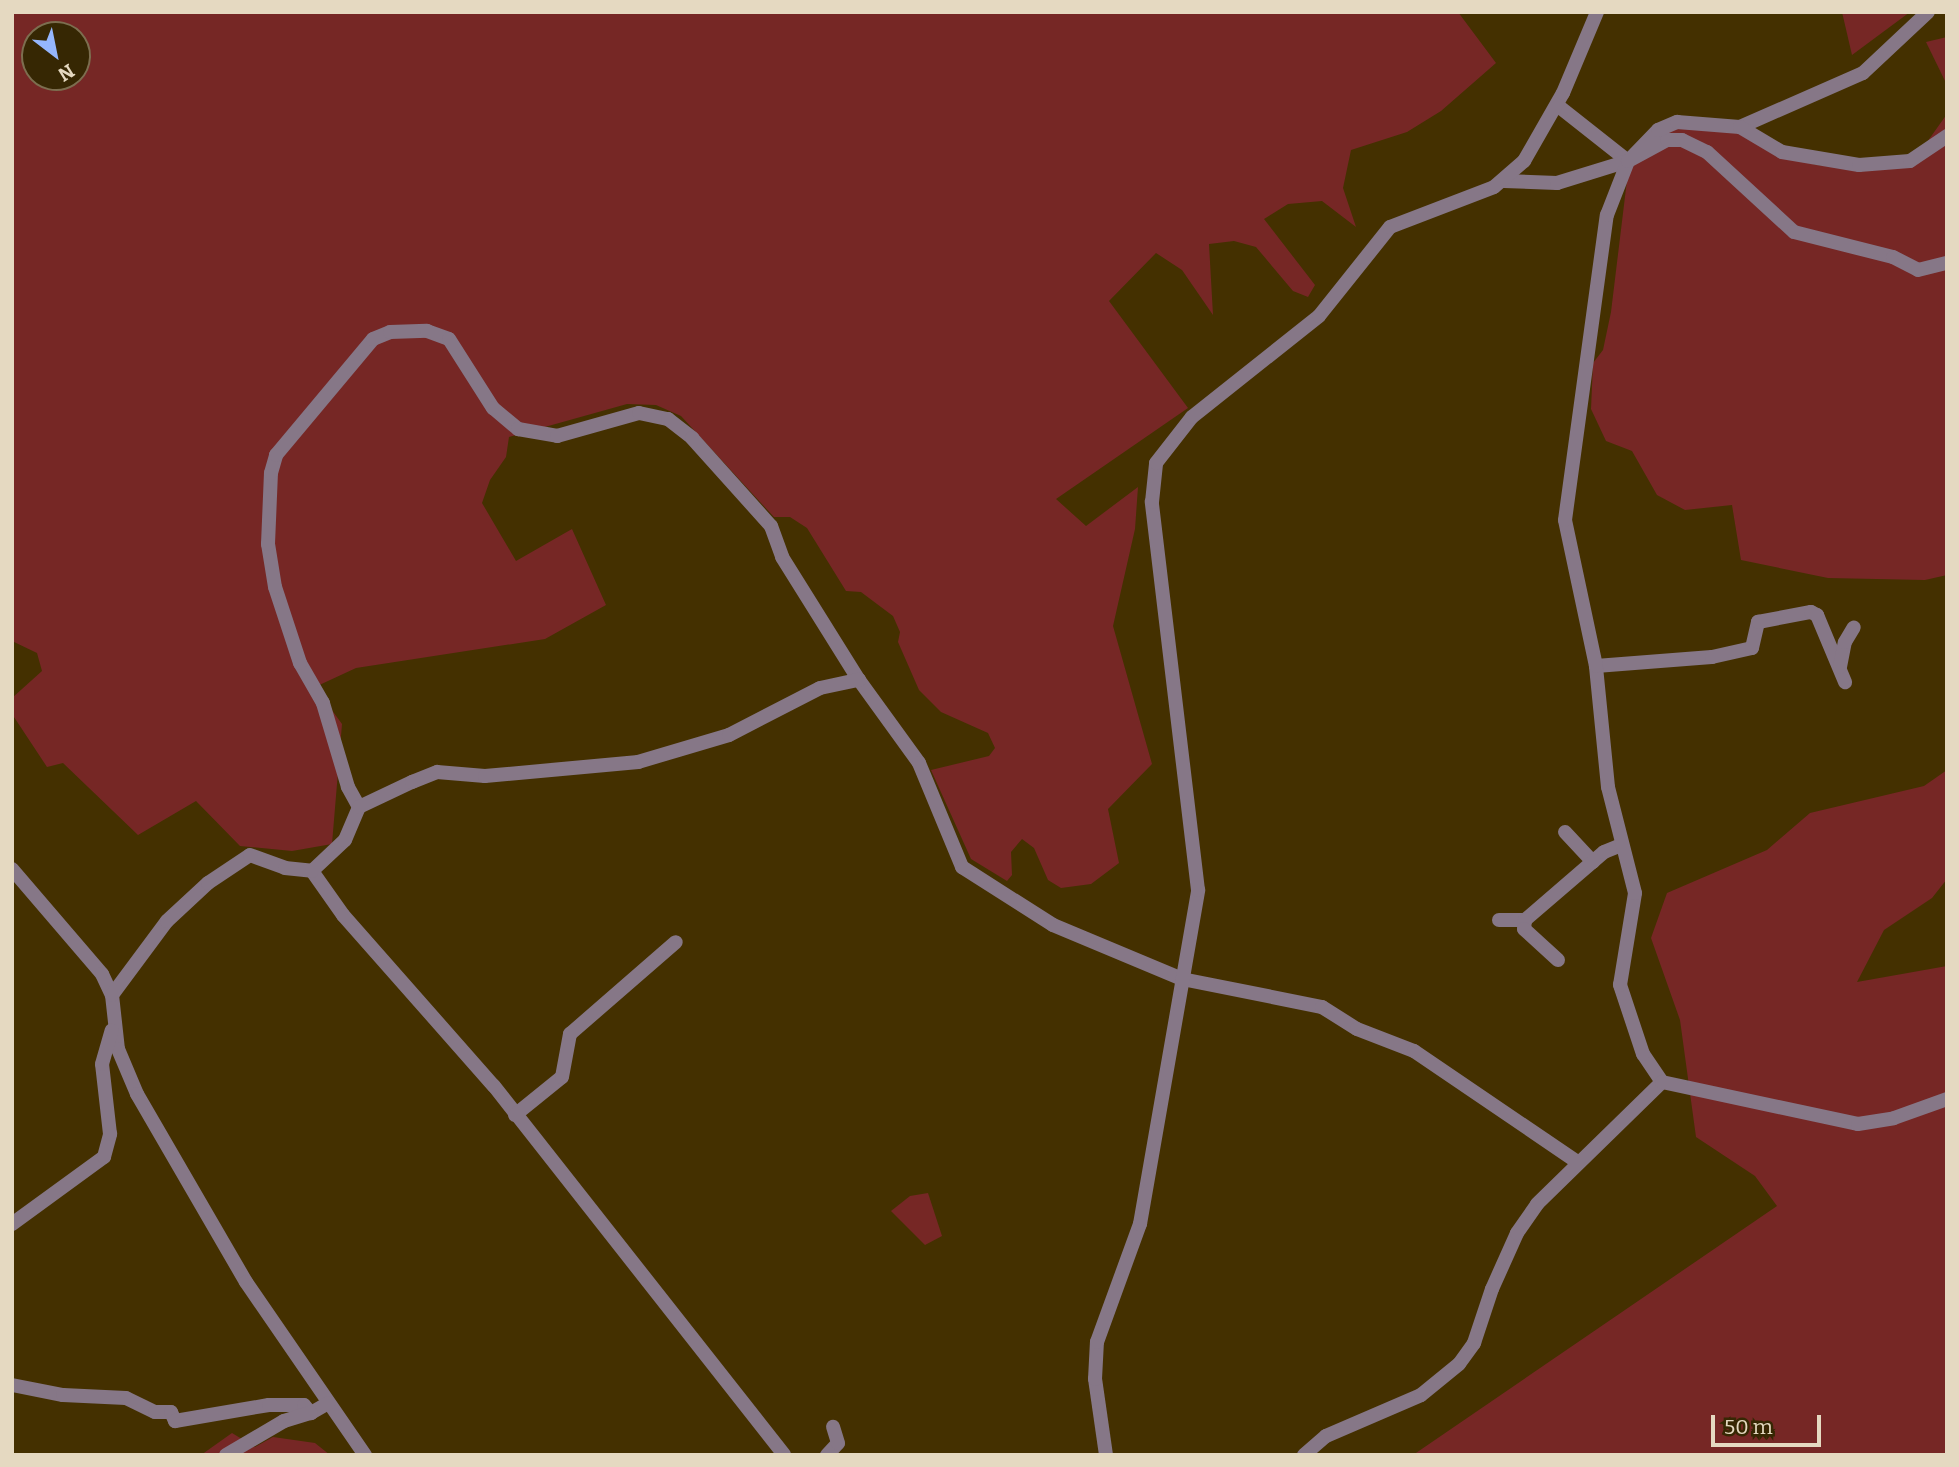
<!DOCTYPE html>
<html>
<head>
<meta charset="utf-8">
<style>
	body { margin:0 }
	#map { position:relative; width:1959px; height:1467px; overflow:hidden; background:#443000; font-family:Bitter,serif }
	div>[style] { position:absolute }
	.green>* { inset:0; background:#762725 }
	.street>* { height:14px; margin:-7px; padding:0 7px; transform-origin:7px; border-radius:7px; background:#867787 }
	span { translate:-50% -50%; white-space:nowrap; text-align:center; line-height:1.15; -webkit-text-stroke:6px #362703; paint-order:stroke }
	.frame { position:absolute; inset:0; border:14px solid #e5d9c1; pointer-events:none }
	.north { position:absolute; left:21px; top:21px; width:70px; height:70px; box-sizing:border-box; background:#362703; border:2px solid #7c6e4f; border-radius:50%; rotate:148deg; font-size:19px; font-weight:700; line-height:28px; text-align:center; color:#e5d9c1 }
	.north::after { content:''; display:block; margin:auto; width:24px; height:32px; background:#95b6fd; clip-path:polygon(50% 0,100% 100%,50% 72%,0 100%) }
	.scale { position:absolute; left:1711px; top:1415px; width:110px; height:32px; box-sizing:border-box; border:4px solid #e5d9c1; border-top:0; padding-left:9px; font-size:21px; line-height:24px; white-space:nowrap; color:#e5d9c1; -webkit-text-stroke:5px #362703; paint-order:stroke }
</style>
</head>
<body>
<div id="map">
	<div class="green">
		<div style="clip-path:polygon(evenodd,12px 12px,1458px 12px,1496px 63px,1441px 111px,1407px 132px,1351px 150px,1343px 188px,1356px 227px,1322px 201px,1288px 204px,1264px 219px,1315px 285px,1308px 297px,1293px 291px,1256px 247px,1234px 241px,1209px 244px,1213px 315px,1182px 270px,1156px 253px,1109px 301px,1188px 408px,1056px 499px,1086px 526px,1138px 487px,1135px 529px,1113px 626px,1152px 764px,1108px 809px,1119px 863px,1091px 884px,1061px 888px,1048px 880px,1034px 848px,1022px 839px,1011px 852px,1012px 875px,1007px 881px,971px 859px,931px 770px,989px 756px,995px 748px,988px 733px,941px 712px,919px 690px,898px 642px,900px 632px,893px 616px,861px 592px,846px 591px,807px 528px,790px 517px,774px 517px,681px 416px,656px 405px,627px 404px,509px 437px,506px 457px,490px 480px,482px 503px,516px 561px,572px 529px,606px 605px,545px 639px,356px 668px,315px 687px,342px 724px,332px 844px,292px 851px,240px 846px,196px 801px,138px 835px,63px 763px,47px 767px,12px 714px,12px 698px,42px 671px,37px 653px,12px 641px,12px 12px,35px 35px,77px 35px,77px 77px,35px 77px,35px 35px)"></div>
		<div style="clip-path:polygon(1842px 12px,1910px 12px,1852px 55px)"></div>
		<div style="clip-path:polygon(1947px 37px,1947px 85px,1926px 42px)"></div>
		<div style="clip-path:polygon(1947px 114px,1947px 575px,1925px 580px,1828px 578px,1741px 560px,1732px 505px,1685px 510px,1657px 495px,1632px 451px,1606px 441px,1591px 409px,1593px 363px,1603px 350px,1611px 312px,1628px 172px,1651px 141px,1675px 128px,1738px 133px,1776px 155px,1817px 165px,1863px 170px,1910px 166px)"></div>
		<div style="clip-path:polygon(1947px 770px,1947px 879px,1932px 898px,1884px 930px,1857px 982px,1947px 966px,1947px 1455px,1413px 1455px,1777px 1206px,1755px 1176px,1696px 1137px,1680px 1020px,1651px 938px,1667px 893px,1767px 850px,1810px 813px,1924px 786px)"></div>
		<div style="clip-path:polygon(928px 1193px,942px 1236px,925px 1245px,891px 1211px,910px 1196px)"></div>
		<div style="clip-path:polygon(232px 1433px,255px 1447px,273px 1437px,315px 1443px,330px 1455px,201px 1455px)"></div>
	</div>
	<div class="street">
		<div style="left:1557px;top:105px;width:90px;rotate:38.3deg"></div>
		<div style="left:1740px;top:127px;width:134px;rotate:-23.7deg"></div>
		<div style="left:1863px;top:73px;width:89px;rotate:-43.2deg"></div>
		<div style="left:1504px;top:181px;width:53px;rotate:2.2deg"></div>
		<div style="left:1557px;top:183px;width:74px;rotate:-17.2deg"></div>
		<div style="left:1628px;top:161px;width:44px;rotate:-28.3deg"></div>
		<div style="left:1667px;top:140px;width:15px"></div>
		<div style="left:1682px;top:140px;width:28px;rotate:26deg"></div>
		<div style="left:1707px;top:152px;width:118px;rotate:42.6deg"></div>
		<div style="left:1794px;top:232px;width:102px;rotate:14.2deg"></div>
		<div style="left:1893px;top:257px;width:28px;rotate:27deg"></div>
		<div style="left:1918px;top:270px;width:30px;rotate:-14deg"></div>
		<div style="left:1596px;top:666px;width:116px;rotate:-4.4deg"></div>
		<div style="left:1712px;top:657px;width:41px;rotate:-12.7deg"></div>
		<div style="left:1752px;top:648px;width:27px;rotate:-77deg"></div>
		<div style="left:1758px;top:622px;width:54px;rotate:-10.7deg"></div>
		<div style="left:1811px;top:612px;width:7px;rotate:27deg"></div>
		<div style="left:1817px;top:615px;width:73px;rotate:67.3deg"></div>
		<div style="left:1840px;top:667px;width:25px;rotate:-79deg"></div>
		<div style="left:1845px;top:642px;width:17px;rotate:-59deg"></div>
		<div style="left:359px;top:807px;width:23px;rotate:-119deg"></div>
		<div style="left:348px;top:787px;width:88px;rotate:-106.6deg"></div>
		<div style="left:323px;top:703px;width:46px;rotate:-119.9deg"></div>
		<div style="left:300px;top:663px;width:80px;rotate:-108.2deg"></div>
		<div style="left:275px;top:587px;width:44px;rotate:-99.2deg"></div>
		<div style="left:268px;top:544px;width:71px;rotate:-87.6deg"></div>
		<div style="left:271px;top:473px;width:19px;rotate:-74deg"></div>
		<div style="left:276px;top:455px;width:151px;rotate:-50.1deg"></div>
		<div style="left:373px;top:339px;width:18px;rotate:-22deg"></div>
		<div style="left:390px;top:332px;width:37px;rotate:-2deg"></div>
		<div style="left:427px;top:331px;width:23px;rotate:20deg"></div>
		<div style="left:449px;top:339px;width:82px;rotate:57.5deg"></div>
		<div style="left:493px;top:408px;width:33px;rotate:40deg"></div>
		<div style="left:518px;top:429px;width:40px;rotate:10deg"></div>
		<div style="left:557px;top:436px;width:85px;rotate:-15.7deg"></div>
		<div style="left:639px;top:413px;width:30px;rotate:12deg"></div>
		<div style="left:668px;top:419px;width:31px;rotate:38deg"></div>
		<div style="left:692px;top:438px;width:118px;rotate:48.1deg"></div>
		<div style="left:771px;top:526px;width:33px;rotate:70deg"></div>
		<div style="left:782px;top:557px;width:145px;rotate:58deg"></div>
		<div style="left:859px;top:680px;width:102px;rotate:54.1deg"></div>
		<div style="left:919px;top:763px;width:113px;rotate:67.5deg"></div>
		<div style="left:962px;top:867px;width:108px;rotate:32.5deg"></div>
		<div style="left:1053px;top:925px;width:140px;rotate:22.7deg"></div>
		<div style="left:1182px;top:979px;width:143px;rotate:11.3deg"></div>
		<div style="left:1322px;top:1007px;width:41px;rotate:32.2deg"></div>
		<div style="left:1357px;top:1029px;width:61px;rotate:21.1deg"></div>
		<div style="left:1414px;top:1051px;width:199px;rotate:34.2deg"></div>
		<div style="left:1565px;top:832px;width:41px;rotate:47deg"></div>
		<div style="left:12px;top:869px;width:138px;rotate:49.4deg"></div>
		<div style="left:102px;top:974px;width:23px;rotate:65deg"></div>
		<div style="left:112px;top:995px;width:54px;rotate:83.7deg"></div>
		<div style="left:118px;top:1049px;width:49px;rotate:67.1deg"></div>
		<div style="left:137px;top:1094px;width:217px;rotate:59.9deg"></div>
		<div style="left:246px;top:1282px;width:210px;rotate:55.5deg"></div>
		<div style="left:312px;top:871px;width:54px;rotate:54.8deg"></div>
		<div style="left:343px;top:915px;width:228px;rotate:48.6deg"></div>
		<div style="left:494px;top:1086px;width:469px;rotate:51.8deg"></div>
		<div style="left:1499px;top:920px;width:26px"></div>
		<div style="left:1525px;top:920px;width:104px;rotate:-40.7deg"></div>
		<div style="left:1604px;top:852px;width:18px;rotate:-22deg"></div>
		<div style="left:1525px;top:920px;width:9px;rotate:96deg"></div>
		<div style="left:1524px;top:929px;width:46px;rotate:42.4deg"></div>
		<div style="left:112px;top:995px;width:92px;rotate:-53.4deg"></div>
		<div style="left:167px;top:921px;width:56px;rotate:-42.8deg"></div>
		<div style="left:208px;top:883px;width:50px;rotate:-33.7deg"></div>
		<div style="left:250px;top:855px;width:37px;rotate:20deg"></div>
		<div style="left:285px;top:868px;width:27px;rotate:6deg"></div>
		<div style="left:312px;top:871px;width:45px;rotate:-43.2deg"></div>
		<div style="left:345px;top:840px;width:36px;rotate:-67deg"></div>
		<div style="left:359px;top:807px;width:59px;rotate:-25.3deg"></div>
		<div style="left:412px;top:782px;width:27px;rotate:-22deg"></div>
		<div style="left:437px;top:772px;width:48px;rotate:4.8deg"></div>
		<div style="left:485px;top:776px;width:154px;rotate:-5.2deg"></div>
		<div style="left:638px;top:762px;width:95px;rotate:-16.5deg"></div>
		<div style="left:729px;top:735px;width:102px;rotate:-27.3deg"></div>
		<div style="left:820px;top:688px;width:40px;rotate:-12deg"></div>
		<div style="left:1662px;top:1082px;width:34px;rotate:-124deg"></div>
		<div style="left:1643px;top:1054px;width:73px;rotate:-108.4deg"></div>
		<div style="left:1620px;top:985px;width:93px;rotate:-80.7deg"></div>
		<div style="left:1635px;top:893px;width:109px;rotate:-104.3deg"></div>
		<div style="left:1608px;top:787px;width:122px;rotate:-95.7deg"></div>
		<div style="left:1596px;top:666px;width:149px;rotate:-102deg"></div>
		<div style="left:1565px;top:520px;width:308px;rotate:-82.2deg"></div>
		<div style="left:1607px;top:215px;width:58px;rotate:-68.7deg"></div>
		<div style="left:1628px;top:161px;width:43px;rotate:-45.9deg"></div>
		<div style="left:1658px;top:130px;width:21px;rotate:-23deg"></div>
		<div style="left:1677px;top:122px;width:63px;rotate:4.5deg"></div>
		<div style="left:1740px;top:127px;width:49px;rotate:30.8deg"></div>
		<div style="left:1782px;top:152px;width:78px;rotate:9.6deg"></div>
		<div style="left:1859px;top:165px;width:51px;rotate:-4.5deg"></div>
		<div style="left:1910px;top:161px;width:45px;rotate:-34deg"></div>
		<div style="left:515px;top:1115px;width:60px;rotate:-39deg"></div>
		<div style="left:562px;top:1077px;width:44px;rotate:-79.5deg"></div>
		<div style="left:570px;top:1034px;width:140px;rotate:-41deg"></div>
		<div style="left:12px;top:1224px;width:114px;rotate:-36.1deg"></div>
		<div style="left:104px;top:1157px;width:24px;rotate:-75deg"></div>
		<div style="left:110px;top:1134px;width:70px;rotate:-96.5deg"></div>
		<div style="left:102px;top:1064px;width:35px;rotate:-74deg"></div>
		<div style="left:12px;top:1385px;width:52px;rotate:11.1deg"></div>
		<div style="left:63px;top:1395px;width:63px;rotate:2.7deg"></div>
		<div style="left:126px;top:1398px;width:32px;rotate:26deg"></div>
		<div style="left:155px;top:1412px;width:16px"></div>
		<div style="left:171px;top:1412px;width:10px;rotate:66deg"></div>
		<div style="left:175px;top:1421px;width:95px;rotate:-9.7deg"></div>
		<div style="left:269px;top:1405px;width:35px"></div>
		<div style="left:304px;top:1405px;width:11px;rotate:49deg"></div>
		<div style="left:311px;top:1413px;width:20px;rotate:-30deg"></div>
		<div style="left:226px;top:1455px;width:67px;rotate:-30.4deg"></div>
		<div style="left:284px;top:1421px;width:28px;rotate:-17deg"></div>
		<div style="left:827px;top:1455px;width:16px;rotate:-47deg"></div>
		<div style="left:838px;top:1443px;width:17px;rotate:-107deg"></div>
		<div style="left:1106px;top:1455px;width:77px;rotate:-98.2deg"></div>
		<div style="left:1095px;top:1379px;width:37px;rotate:-87deg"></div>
		<div style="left:1097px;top:1342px;width:126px;rotate:-70deg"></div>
		<div style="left:1140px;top:1224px;width:339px;rotate:-80.1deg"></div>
		<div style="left:1198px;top:890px;width:391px;rotate:-96.8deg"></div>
		<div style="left:1152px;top:502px;width:39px;rotate:-84deg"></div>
		<div style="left:1156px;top:463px;width:58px;rotate:-52deg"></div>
		<div style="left:1192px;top:417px;width:162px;rotate:-38.5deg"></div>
		<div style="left:1319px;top:316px;width:114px;rotate:-51.4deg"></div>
		<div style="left:1390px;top:227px;width:111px;rotate:-21deg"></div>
		<div style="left:1494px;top:187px;width:40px;rotate:-41deg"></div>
		<div style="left:1524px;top:161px;width:78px;rotate:-60.2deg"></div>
		<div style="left:1563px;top:93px;width:88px;rotate:-67.2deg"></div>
		<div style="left:1304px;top:1455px;width:29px;rotate:-41deg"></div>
		<div style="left:1326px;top:1436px;width:103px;rotate:-23.3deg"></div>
		<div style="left:1421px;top:1395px;width:49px;rotate:-39.2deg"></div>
		<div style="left:1459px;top:1364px;width:26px;rotate:-54deg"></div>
		<div style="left:1474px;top:1343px;width:57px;rotate:-71.6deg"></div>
		<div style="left:1492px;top:1289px;width:61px;rotate:-65.9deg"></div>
		<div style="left:1517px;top:1233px;width:35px;rotate:-55deg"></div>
		<div style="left:1537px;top:1204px;width:175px;rotate:-44.3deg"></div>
		<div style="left:1662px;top:1082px;width:200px;rotate:12.1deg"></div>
		<div style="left:1858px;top:1124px;width:36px;rotate:-9deg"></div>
		<div style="left:1894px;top:1118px;width:56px;rotate:-19.7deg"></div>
	</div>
	<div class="frame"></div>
	<div class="north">N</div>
	<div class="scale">50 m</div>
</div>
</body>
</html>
